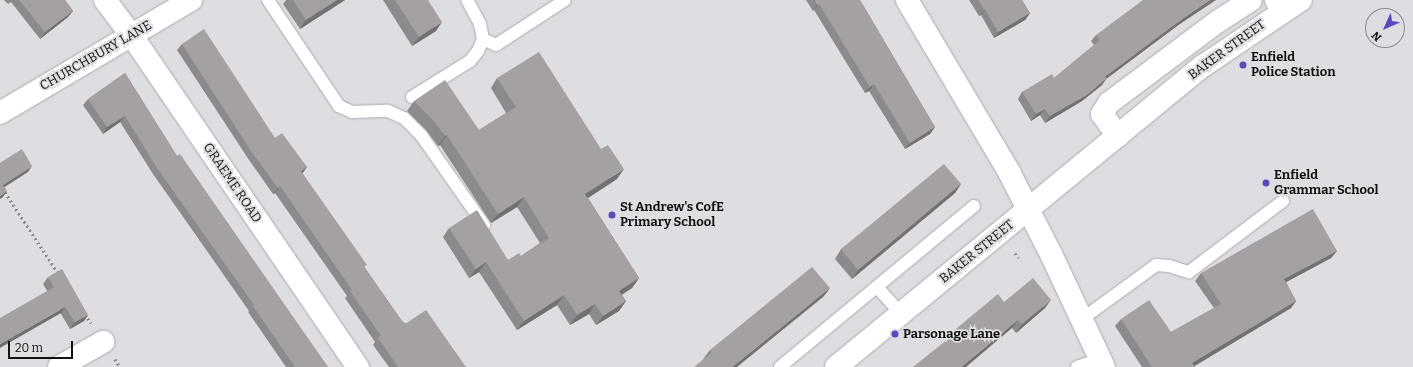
<!DOCTYPE html>
<html>
<head>
<meta charset="utf-8">
<style>
	body { margin:0 }
	#map { position:relative; width:1413px; height:367px; overflow:hidden; background:#dedee2; font-family:Bitter,serif }
	div>[style] { position:absolute }
	.path>* { height:2.5px; margin-top:-1.25px; transform-origin:0; background:repeating-linear-gradient(90deg,#8b8b8d 0 2px,transparent 0 5px) }
	.roads { filter:drop-shadow(0 0 1px #acadb0) drop-shadow(0 0 1px #acadb0) }
	.service>* { height:12px; margin:-6px; padding:0 6px; transform-origin:6px; border-radius:6px; background:#fff }
	.minor>* { height:22px; margin:-11px; padding:0 11px; transform-origin:11px; border-radius:11px; background:#fff }
	.tertiary>* { height:22px; margin:-11px; padding:0 11px; transform-origin:11px; border-radius:11px; background:#fff }
	.wall>* { inset:0; background:#8d8a8c }
	.shaded-wall>* { inset:0; background:#737072 }
	.building>* { inset:0; background:#a4a0a3 }
	.dots>* { width:11px; height:11px; translate:-50% -50%; box-sizing:border-box; border:2px solid #dedee2; border-radius:50% }
	span { translate:-50% -50%; white-space:nowrap; text-align:center; line-height:1.15; -webkit-text-stroke:3.5px #dedee2; paint-order:stroke }
	.street-label { font-size:13px; color:#121213 }
	.poi-label { font-size:13px; color:#121213; font-weight:700 }
	.left { translate:0 -50%; text-align:left }
	.north { position:absolute; left:1365px; top:8px; width:40px; height:40px; box-sizing:border-box; background:#dedee2; border:1px solid #8c8c8f; border-radius:50%; rotate:225deg; font-size:11px; font-weight:700; line-height:16px; text-align:center; color:#121213 }
	.north::after { content:''; display:block; margin:auto; width:14px; height:18px; background:#5d47bf; clip-path:polygon(50% 0,100% 100%,50% 72%,0 100%) }
	.scale { position:absolute; left:8px; top:341px; width:65px; height:18px; box-sizing:border-box; border:2px solid #121213; border-top:0; padding-left:5px; font-size:12px; line-height:14px; white-space:nowrap; color:#121213; -webkit-text-stroke:3px #dedee2; paint-order:stroke }
</style>
</head>
<body>
<div id="map">
	<div class="path">
		<div style="left:5px;top:192px;width:97px;rotate:56.8deg"></div>
		<div style="left:1015px;top:253px;width:6px;rotate:51deg"></div>
		<div style="left:85px;top:314px;width:11px;rotate:56deg"></div>
		<div style="left:115px;top:359px;width:9px;rotate:58deg"></div>
	</div>
	<div class="roads">
		<div class="service">
			<div style="left:268px;top:0;width:128px;rotate:56.2deg"></div>
			<div style="left:339px;top:106px;width:14px;rotate:25deg"></div>
			<div style="left:352px;top:112px;width:36px;rotate:-2deg"></div>
			<div style="left:388px;top:111px;width:17px;rotate:24deg"></div>
			<div style="left:404px;top:118px;width:24px;rotate:45deg"></div>
			<div style="left:421px;top:135px;width:110px;rotate:55deg"></div>
			<div style="left:483px;top:39px;width:14px;rotate:25deg"></div>
			<div style="left:496px;top:45px;width:82px;rotate:-33.1deg"></div>
			<div style="left:412px;top:97px;width:68px;rotate:-31.8deg"></div>
			<div style="left:470px;top:61px;width:13px;rotate:-51deg"></div>
			<div style="left:478px;top:51px;width:13px;rotate:-67deg"></div>
			<div style="left:483px;top:39px;width:15px;rotate:-101deg"></div>
			<div style="left:480px;top:24px;width:27px;rotate:-118deg"></div>
			<div style="left:877px;top:287px;width:36px;rotate:48deg"></div>
			<div style="left:1082px;top:319px;width:92px;rotate:-36.1deg"></div>
			<div style="left:1156px;top:265px;width:13px;rotate:4deg"></div>
			<div style="left:1169px;top:266px;width:21px;rotate:17deg"></div>
			<div style="left:1189px;top:272px;width:118px;rotate:-37.1deg"></div>
			<div style="left:780px;top:367px;width:252px;rotate:-39.7deg"></div>
			<div style="left:1077px;top:367px;width:24px;rotate:-19deg"></div>
		</div>
		<div class="minor">
			<div style="left:105px;top:0;width:45px;rotate:53.1deg"></div>
			<div style="left:132px;top:36px;width:401px;rotate:55.7deg"></div>
			<div style="left:1276px;top:0;width:13px;rotate:61deg"></div>
			<div style="left:0;top:113px;width:222px;rotate:-30.6deg"></div>
			<div style="left:1118px;top:136px;width:27px;rotate:-126deg"></div>
			<div style="left:1102px;top:114px;width:13px;rotate:-58deg"></div>
			<div style="left:1109px;top:103px;width:135px;rotate:-36.9deg"></div>
			<div style="left:1217px;top:22px;width:40px;rotate:-32.9deg"></div>
			<div style="left:59px;top:367px;width:51px;rotate:-29.6deg"></div>
		</div>
		<div class="tertiary">
			<div style="left:907px;top:0;width:200px;rotate:59.3deg"></div>
			<div style="left:1009px;top:172px;width:92px;rotate:62.9deg"></div>
			<div style="left:1051px;top:254px;width:125px;rotate:64.9deg"></div>
			<div style="left:836px;top:367px;width:475px;rotate:-39.4deg"></div>
			<div style="left:1203px;top:66px;width:118px;rotate:-34deg"></div>
		</div>
	</div>
	<div class="wall">
		<div style="clip-path:polygon(4px 0,65px 0,73px 11px,68px 17px,40px 39px,11px 2px,8px 4px)"></div>
		<div style="clip-path:polygon(286px 0,345px 0,300px 29px,283px 4px)"></div>
		<div style="clip-path:polygon(383px 0,428px 0,436px 31px,412px 46px)"></div>
		<div style="clip-path:polygon(806px 0,860px 0,935px 127px,930px 134px,905px 149px,869px 91px,865px 93px,814px 10px,813px 11px)"></div>
		<div style="clip-path:polygon(969px 0,1022px 0,1030px 13px,1025px 20px,994px 38px,981px 15px,979px 16px)"></div>
		<div style="clip-path:polygon(1177px 26px,1106px 79px,1102px 85px,1082px 101px,1045px 123px,1040px 115px,1031px 121px,1018px 99px,1022px 92px,1054px 78px,1094px 45px,1091px 41px,1096px 35px)"></div>
		<div style="clip-path:polygon(182px 44px,275px 138px,307px 167px,302px 173px,365px 268px,402px 321px,466px 367px,389px 367px,373px 345px,375px 342px,345px 298px,347px 296px,275px 193px,273px 194px,249px 160px,177px 50px)"></div>
		<div style="clip-path:polygon(125px 73px,177px 156px,328px 367px,286px 367px,248px 312px,249px 311px,153px 174px,120px 122px,103px 134px,83px 105px,88px 99px)"></div>
		<div style="clip-path:polygon(497px 78px,617px 179px,588px 198px,639px 278px,632px 288px,622px 295px,626px 301px,619px 311px,596px 325px,589px 314px,570px 325px,557px 305px,517px 330px,479px 272px,469px 278px,443px 237px,449px 228px,508px 260px,521px 256px,540px 243px,517px 207px,491px 223px,440px 145px,438px 146px,426px 130px,407px 111px,414px 101px,479px 130px,506px 113px,491px 88px)"></div>
		<div style="clip-path:polygon(961px 184px,955px 193px,852px 279px,835px 259px,841px 249px)"></div>
		<div style="clip-path:polygon(1337px 251px,1331px 258px,1286px 282px,1296px 301px,1291px 308px,1194px 366px,1195px 367px,1142px 367px,1115px 326px,1121px 319px,1171px 332px,1214px 308px,1195px 281px,1201px 273px)"></div>
		<div style="clip-path:polygon(48px 277px,88px 315px,84px 321px,70px 329px,43px 284px)"></div>
		<div style="clip-path:polygon(830px 288px,823px 297px,703px 359px,710px 350px)"></div>
		<div style="clip-path:polygon(1004px 302px,1045px 308px,1016px 333px,1012px 328px,945px 341px,951px 333px)"></div>
	</div>
	<div class="shaded-wall">
		<div style="clip-path:polygon(337px 0,345px 0,300px 29px,306px 20px)"></div>
		<div style="clip-path:polygon(1210px 0,1216px 0,1177px 26px,1106px 79px,1102px 85px,1082px 101px,1045px 123px,1050px 116px,1182px 19px)"></div>
		<div style="clip-path:polygon(819px 4px,814px 10px,813px 11px,817px 5px)"></div>
		<div style="clip-path:polygon(985px 9px,981px 15px,979px 16px,984px 10px)"></div>
		<div style="clip-path:polygon(73px 11px,68px 17px,40px 39px,45px 32px)"></div>
		<div style="clip-path:polygon(1030px 13px,1025px 20px,994px 38px,998px 32px)"></div>
		<div style="clip-path:polygon(442px 22px,436px 31px,412px 46px,419px 37px)"></div>
		<div style="clip-path:polygon(874px 84px,869px 91px,865px 93px,870px 87px)"></div>
		<div style="clip-path:polygon(1045px 109px,1040px 115px,1031px 121px,1036px 114px)"></div>
		<div style="clip-path:polygon(125px 116px,120px 122px,103px 134px,107px 127px)"></div>
		<div style="clip-path:polygon(935px 127px,930px 134px,905px 149px,910px 143px)"></div>
		<div style="clip-path:polygon(447px 135px,440px 145px,438px 146px,445px 136px)"></div>
		<div style="clip-path:polygon(32px 166px,28px 172px,0 190px,3px 185px)"></div>
		<div style="clip-path:polygon(307px 167px,302px 174px,301px 171px)"></div>
		<div style="clip-path:polygon(624px 169px,617px 179px,579px 204px,585px 194px)"></div>
		<div style="clip-path:polygon(961px 184px,955px 193px,852px 279px,858px 270px)"></div>
		<div style="clip-path:polygon(280px 186px,275px 193px,273px 194px,278px 188px)"></div>
		<div style="clip-path:polygon(7px 191px,3px 197px,0 199px,0 196px)"></div>
		<div style="clip-path:polygon(524px 197px,517px 207px,491px 223px,498px 214px)"></div>
		<div style="clip-path:polygon(1337px 251px,1331px 258px,1279px 286px,1284px 279px)"></div>
		<div style="clip-path:polygon(486px 262px,479px 272px,469px 278px,476px 269px)"></div>
		<div style="clip-path:polygon(639px 278px,632px 288px,613px 300px,619px 291px)"></div>
		<div style="clip-path:polygon(830px 288px,823px 297px,737px 367px,732px 367px)"></div>
		<div style="clip-path:polygon(564px 295px,557px 305px,517px 330px,524px 321px)"></div>
		<div style="clip-path:polygon(1051px 300px,1045px 308px,1016px 333px,1022px 324px)"></div>
		<div style="clip-path:polygon(626px 301px,619px 311px,596px 325px,603px 316px)"></div>
		<div style="clip-path:polygon(1296px 301px,1291px 308px,1193px 367px,1192px 363px)"></div>
		<div style="clip-path:polygon(595px 304px,589px 314px,570px 325px,577px 315px)"></div>
		<div style="clip-path:polygon(65px 307px,61px 313px,0 348px,0 344px)"></div>
		<div style="clip-path:polygon(88px 315px,84px 321px,70px 329px,75px 322px)"></div>
		<div style="clip-path:polygon(1018px 320px,1012px 328px,966px 367px,961px 367px)"></div>
	</div>
	<div class="building">
		<div style="clip-path:polygon(19px 0,65px 0,73px 11px,45px 32px)"></div>
		<div style="clip-path:polygon(293px 0,337px 0,306px 20px)"></div>
		<div style="clip-path:polygon(395px 0,428px 0,442px 22px,419px 37px)"></div>
		<div style="clip-path:polygon(815px 0,860px 0,935px 127px,910px 143px,874px 84px,870px 87px,819px 4px,817px 5px)"></div>
		<div style="clip-path:polygon(978px 0,1022px 0,1030px 13px,998px 32px,985px 9px,984px 10px)"></div>
		<div style="clip-path:polygon(1143px 0,1210px 0,1182px 19px,1105px 77px,1107px 78px,1087px 95px,1050px 116px,1045px 109px,1036px 114px,1022px 92px,1052px 74px,1054px 78px,1100px 40px,1096px 35px)"></div>
		<div style="clip-path:polygon(204px 29px,275px 138px,282px 133px,307px 167px,301px 171px,367px 265px,364px 267px,402px 321px,405px 324px,426px 310px,466px 367px,398px 367px,378px 338px,381px 336px,350px 291px,352px 290px,280px 186px,278px 188px,253px 154px,182px 44px)"></div>
		<div style="clip-path:polygon(539px 52px,601px 149px,608px 145px,624px 169px,585px 194px,639px 278px,619px 291px,626px 301px,603px 316px,595px 304px,577px 315px,564px 295px,524px 321px,486px 262px,476px 269px,449px 228px,477px 210px,508px 260px,519px 253px,521px 256px,549px 238px,524px 197px,498px 214px,447px 135px,445px 136px,433px 120px,414px 101px,445px 80px,479px 130px,516px 107px,497px 78px)"></div>
		<div style="clip-path:polygon(125px 73px,177px 156px,180px 154px,328px 367px,295px 367px,253px 306px,254px 305px,157px 168px,125px 116px,107px 127px,88px 99px)"></div>
		<div style="clip-path:polygon(22px 149px,32px 166px,3px 185px,7px 191px,0 196px,0 163px)"></div>
		<div style="clip-path:polygon(944px 164px,961px 184px,858px 270px,841px 249px)"></div>
		<div style="clip-path:polygon(1313px 209px,1337px 251px,1284px 279px,1296px 301px,1192px 363px,1195px 367px,1152px 367px,1121px 319px,1149px 300px,1171px 332px,1221px 304px,1201px 273px)"></div>
		<div style="clip-path:polygon(812px 267px,830px 288px,732px 367px,694px 367px,712px 352px,710px 350px)"></div>
		<div style="clip-path:polygon(62px 269px,88px 315px,75px 322px,65px 307px,0 344px,0 318px,54px 287px,48px 277px)"></div>
		<div style="clip-path:polygon(1033px 278px,1051px 300px,1022px 324px,1018px 320px,961px 367px,913px 367px,953px 335px,951px 333px,998px 294px,1004px 302px)"></div>
	</div>
	<div class="dots">
		<div style="left:1243px;top:65px;background:#5d47bf"></div>
		<div style="left:1266px;top:183px;background:#5d47bf"></div>
		<div style="left:612px;top:215px;background:#5d47bf"></div>
		<div style="left:895px;top:334px;background:#5d47bf"></div>
	</div>
	<div class="street-label">
		<span style="left:1227px;top:50px;rotate:-36deg">BAKER STREET</span>
		<span style="left:96px;top:56px;rotate:-30deg">CHURCHBURY LANE</span>
		<span style="left:232px;top:183px;rotate:56deg">GRAEME ROAD</span>
		<span style="left:977px;top:252px;rotate:-39deg">BAKER STREET</span>
	</div>
	<div class="poi-label">
		<span class="left" style="left:1251px;top:65px">Enfield<br>Police Station</span>
		<span class="left" style="left:1274px;top:183px">Enfield<br>Grammar School</span>
		<span class="left" style="left:620px;top:215px">St Andrew's CofE<br>Primary School</span>
		<span class="left" style="left:903px;top:334px">Parsonage Lane</span>
	</div>
	<div class="north">N</div>
	<div class="scale">20 m</div>
</div>
</body>
</html>
